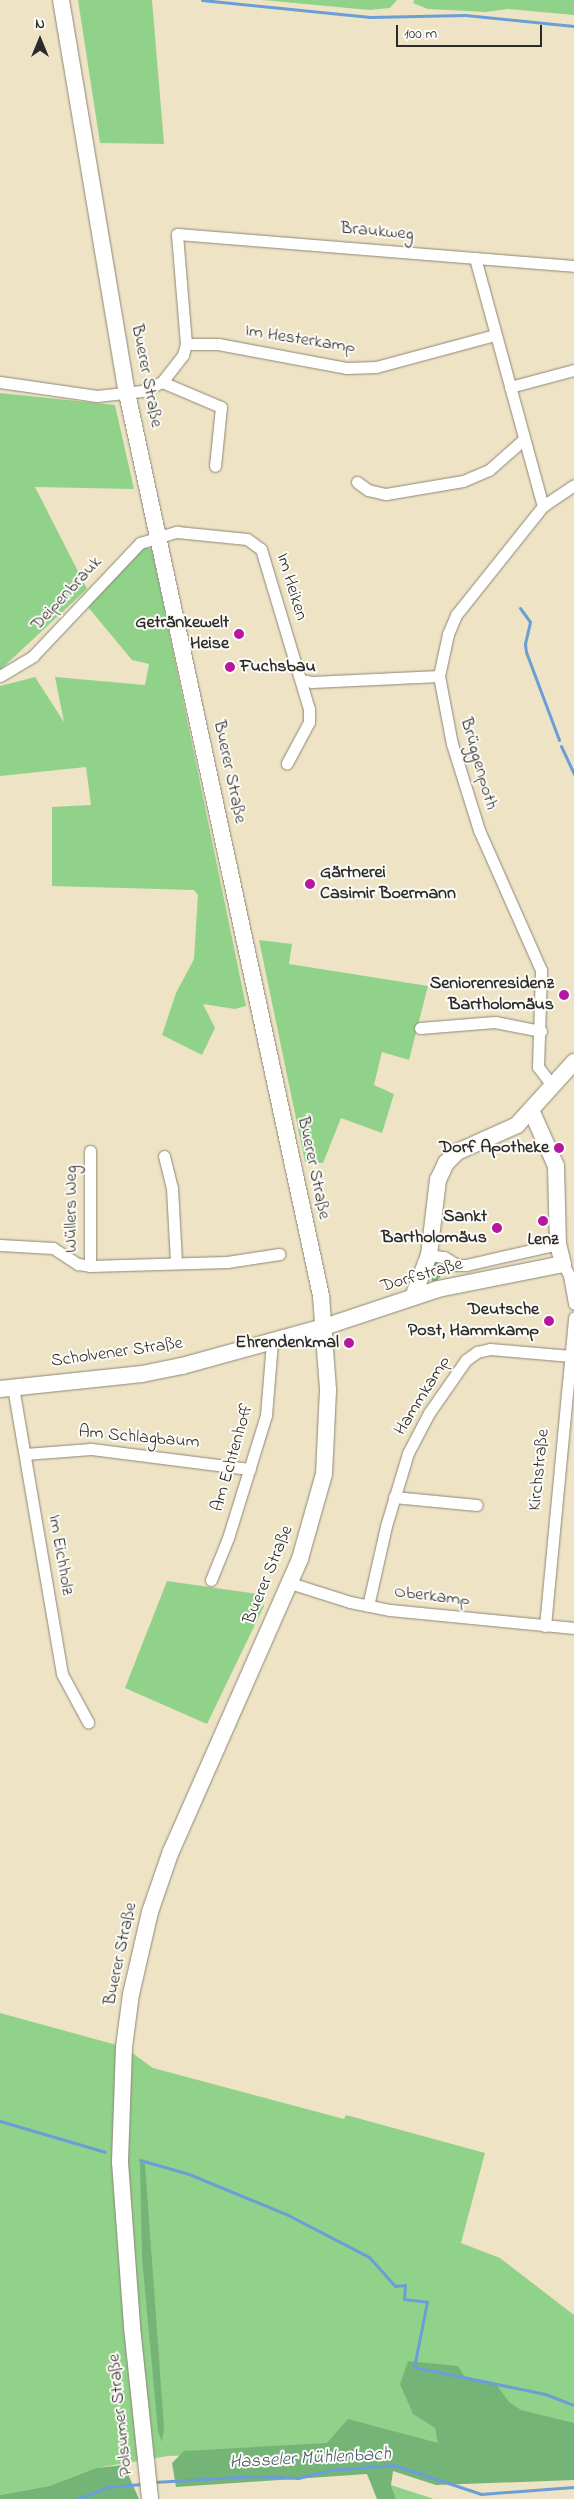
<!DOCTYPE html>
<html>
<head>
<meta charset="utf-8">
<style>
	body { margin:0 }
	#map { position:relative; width:574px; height:2499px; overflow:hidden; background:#eee3c4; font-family:"Indie Flower",sans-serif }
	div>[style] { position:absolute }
	.green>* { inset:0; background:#91d28a }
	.forest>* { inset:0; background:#74b476 }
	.stream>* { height:3px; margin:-1.5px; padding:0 1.5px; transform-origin:1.5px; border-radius:1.5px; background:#699fd6 }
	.roads { filter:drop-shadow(0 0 1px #8c8778) drop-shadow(0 0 1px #8c8778) }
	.minor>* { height:11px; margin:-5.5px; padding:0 5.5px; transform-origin:5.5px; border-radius:5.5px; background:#fff }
	.secondary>* { height:16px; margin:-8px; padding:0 8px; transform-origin:8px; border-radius:8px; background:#fff }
	.dots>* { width:14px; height:14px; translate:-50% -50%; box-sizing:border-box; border:2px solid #fdfcf7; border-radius:50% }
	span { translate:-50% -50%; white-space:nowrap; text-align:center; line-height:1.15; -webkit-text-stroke:4px #fdfcf7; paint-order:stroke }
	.street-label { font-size:18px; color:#2b2b2b }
	.poi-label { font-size:18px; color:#2b2b2b; font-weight:700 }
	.right { translate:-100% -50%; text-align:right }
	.left { translate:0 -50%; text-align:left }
	.water-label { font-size:19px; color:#44596f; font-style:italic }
	.north { position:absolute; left:15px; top:15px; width:50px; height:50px; -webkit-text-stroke:4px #fdfcf7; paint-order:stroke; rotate:0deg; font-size:14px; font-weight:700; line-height:20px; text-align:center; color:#2b2b2b }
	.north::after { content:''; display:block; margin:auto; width:18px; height:22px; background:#2b2b2b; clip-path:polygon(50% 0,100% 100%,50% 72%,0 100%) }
	.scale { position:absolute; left:396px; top:25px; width:146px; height:22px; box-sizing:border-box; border:2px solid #2b2b2b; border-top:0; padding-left:6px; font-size:15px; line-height:18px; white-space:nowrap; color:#2b2b2b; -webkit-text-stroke:4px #fdfcf7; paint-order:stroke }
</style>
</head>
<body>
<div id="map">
	<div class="green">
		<div style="clip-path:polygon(78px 0,152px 0,164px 144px,100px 143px)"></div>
		<div style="clip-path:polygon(263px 0,397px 0,390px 8px,369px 10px)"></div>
		<div style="clip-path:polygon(414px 0,574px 0,574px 15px,508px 9px,486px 12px,428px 9px,413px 3px)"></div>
		<div style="clip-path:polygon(0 393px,115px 405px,134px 489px,35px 487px,87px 589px,0 670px)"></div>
		<div style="clip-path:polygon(143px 547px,152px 549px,246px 1006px,235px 1009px,203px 1004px,215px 1028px,202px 1055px,162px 1035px,176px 993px,194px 959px,198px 895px,194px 890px,52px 886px,52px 807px,91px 805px,86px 767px,0 776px,0 686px,35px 677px,64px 722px,55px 677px,145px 685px,149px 664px,132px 660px,88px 607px)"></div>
		<div style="clip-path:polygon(259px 940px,292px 944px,289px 964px,428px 986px,409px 1060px,382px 1052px,374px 1085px,394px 1094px,382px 1133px,341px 1118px,323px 1163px,305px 1162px)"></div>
		<div style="clip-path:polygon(167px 1581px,258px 1594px,264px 1606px,207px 1724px,125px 1688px)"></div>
		<div style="clip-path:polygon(0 2013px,124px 2047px,153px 2068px,344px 2119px,346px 2115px,485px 2153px,461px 2243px,500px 2258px,574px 2315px,574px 2466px,329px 2451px,168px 2456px,96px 2468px,49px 2486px,0 2495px)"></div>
		<div style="clip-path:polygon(391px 2485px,434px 2499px,435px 2499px,396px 2499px)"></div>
	</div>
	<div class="forest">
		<div style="clip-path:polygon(435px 1261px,442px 1262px,444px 1271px,437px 1281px,432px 1281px,429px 1273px)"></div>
		<div style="clip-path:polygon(140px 2162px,145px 2164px,164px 2428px,162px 2442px,158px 2431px,142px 2258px)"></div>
		<div style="clip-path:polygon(408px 2361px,458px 2366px,466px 2379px,496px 2384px,509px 2402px,521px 2410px,574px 2423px,574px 2480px,436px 2485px,393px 2471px,391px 2485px,396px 2499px,377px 2499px,367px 2474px,176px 2487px,172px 2463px,184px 2451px,327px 2443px,348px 2419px,438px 2443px,435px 2428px,413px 2414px,400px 2384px)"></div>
		<div style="clip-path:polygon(124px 2465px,139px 2499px,0 2499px,0 2495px,49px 2486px,96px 2468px)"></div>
	</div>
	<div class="stream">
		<div style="left:202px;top:0;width:169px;rotate:5.8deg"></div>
		<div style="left:370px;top:17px;width:95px;rotate:-1.2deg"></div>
		<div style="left:465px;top:15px;width:110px;rotate:5.8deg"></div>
		<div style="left:520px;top:608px;width:17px;rotate:54deg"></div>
		<div style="left:530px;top:622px;width:23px;rotate:103deg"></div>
		<div style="left:525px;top:644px;width:8px;rotate:83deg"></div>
		<div style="left:526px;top:652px;width:94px;rotate:69.4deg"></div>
		<div style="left:561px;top:746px;width:31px;rotate:65deg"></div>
		<div style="left:0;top:2121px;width:109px;rotate:16.4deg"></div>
		<div style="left:140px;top:2160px;width:51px;rotate:15.9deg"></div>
		<div style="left:189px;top:2174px;width:107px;rotate:22.5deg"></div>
		<div style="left:288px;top:2215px;width:91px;rotate:27.4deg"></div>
		<div style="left:369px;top:2257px;width:39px;rotate:48deg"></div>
		<div style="left:395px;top:2286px;width:10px;rotate:-6deg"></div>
		<div style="left:405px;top:2285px;width:14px;rotate:94deg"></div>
		<div style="left:404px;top:2299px;width:23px;rotate:7deg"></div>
		<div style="left:427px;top:2302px;width:66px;rotate:101.3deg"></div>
		<div style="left:414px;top:2367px;width:134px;rotate:11.6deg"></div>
		<div style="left:545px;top:2394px;width:31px;rotate:21deg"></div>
		<div style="left:154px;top:2482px;width:101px;rotate:-3.4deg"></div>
		<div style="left:255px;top:2476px;width:43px;rotate:2.7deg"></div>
		<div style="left:298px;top:2478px;width:34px;rotate:-14deg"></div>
		<div style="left:331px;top:2470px;width:63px;rotate:-4.5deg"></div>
		<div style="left:394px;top:2465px;width:92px;rotate:18.4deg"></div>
		<div style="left:481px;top:2494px;width:93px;rotate:-4.3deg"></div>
		<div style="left:77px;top:2499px;width:33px;rotate:-21deg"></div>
		<div style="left:108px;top:2487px;width:34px;rotate:-5deg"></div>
	</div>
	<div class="roads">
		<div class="minor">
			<div style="left:475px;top:258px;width:257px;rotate:74.7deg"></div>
			<div style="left:186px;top:344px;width:32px"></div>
			<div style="left:218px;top:344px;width:130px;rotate:10.6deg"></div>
			<div style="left:346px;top:368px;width:30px;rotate:-2deg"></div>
			<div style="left:376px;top:367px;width:123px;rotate:-15.1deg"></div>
			<div style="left:0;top:382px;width:98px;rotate:8.2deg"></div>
			<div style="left:97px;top:396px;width:45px;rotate:-6.3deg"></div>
			<div style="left:142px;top:391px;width:22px;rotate:-24deg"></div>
			<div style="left:162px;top:382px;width:34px;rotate:-52deg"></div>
			<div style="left:183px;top:355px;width:11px;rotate:-75deg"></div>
			<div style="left:186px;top:344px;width:110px;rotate:-94.7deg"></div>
			<div style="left:177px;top:234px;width:398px;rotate:4.6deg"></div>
			<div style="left:162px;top:382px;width:64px;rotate:23deg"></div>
			<div style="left:221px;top:407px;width:59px;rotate:95.8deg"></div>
			<div style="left:510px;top:387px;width:66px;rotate:-14.9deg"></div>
			<div style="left:357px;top:482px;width:14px;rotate:36deg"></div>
			<div style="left:368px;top:490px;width:18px;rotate:13deg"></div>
			<div style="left:386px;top:494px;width:78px;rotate:-9.6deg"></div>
			<div style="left:463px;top:481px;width:28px;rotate:-23deg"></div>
			<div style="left:489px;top:470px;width:47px;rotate:-41.5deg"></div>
			<div style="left:0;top:676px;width:39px;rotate:-31deg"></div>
			<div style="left:33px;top:656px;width:156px;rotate:-46.6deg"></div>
			<div style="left:140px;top:543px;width:39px;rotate:-17deg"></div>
			<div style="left:177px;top:532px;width:70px;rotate:5.7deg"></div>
			<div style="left:247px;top:539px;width:17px;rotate:36deg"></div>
			<div style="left:261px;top:549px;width:167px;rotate:73.3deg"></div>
			<div style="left:309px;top:709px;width:13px;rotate:90deg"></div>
			<div style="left:309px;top:722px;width:47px;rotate:118.2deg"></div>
			<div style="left:301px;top:680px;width:11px;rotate:10deg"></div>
			<div style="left:312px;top:682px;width:127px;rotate:-2.7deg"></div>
			<div style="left:420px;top:1028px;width:75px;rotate:-4.6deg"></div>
			<div style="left:495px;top:1022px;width:47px;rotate:11.1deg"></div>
			<div style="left:551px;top:1084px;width:21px;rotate:-127deg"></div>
			<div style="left:538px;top:1067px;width:97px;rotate:-88.2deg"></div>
			<div style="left:541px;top:970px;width:153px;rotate:-113.9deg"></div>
			<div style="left:479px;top:830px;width:90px;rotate:-107.4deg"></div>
			<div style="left:452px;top:744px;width:69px;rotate:-100.8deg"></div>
			<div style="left:439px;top:676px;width:43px;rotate:-77.9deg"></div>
			<div style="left:448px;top:634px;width:21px;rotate:-67deg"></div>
			<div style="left:456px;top:615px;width:139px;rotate:-51.4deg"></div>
			<div style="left:543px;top:506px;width:37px;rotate:-34deg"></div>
			<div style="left:164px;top:1156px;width:33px;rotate:76deg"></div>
			<div style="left:172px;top:1188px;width:75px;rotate:86.9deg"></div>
			<div style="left:0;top:1245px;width:53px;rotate:3.2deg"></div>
			<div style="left:53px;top:1248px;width:30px;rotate:33deg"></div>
			<div style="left:78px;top:1264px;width:12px;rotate:9deg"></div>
			<div style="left:90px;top:1266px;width:137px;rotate:-1.7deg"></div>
			<div style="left:227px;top:1262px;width:53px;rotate:-8.7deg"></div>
			<div style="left:429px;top:1255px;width:15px;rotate:8deg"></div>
			<div style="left:444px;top:1257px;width:15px;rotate:32deg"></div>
			<div style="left:457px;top:1265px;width:9px"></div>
			<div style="left:466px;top:1265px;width:94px;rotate:-12.9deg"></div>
			<div style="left:563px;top:1264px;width:13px;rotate:61deg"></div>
			<div style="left:569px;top:1275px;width:29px;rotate:80deg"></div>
			<div style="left:90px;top:1266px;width:115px;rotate:-90deg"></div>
			<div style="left:13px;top:1387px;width:291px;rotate:80.3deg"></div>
			<div style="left:62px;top:1674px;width:55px;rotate:61.6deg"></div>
			<div style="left:25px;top:1454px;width:66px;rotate:-4.3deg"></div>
			<div style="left:91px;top:1449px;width:160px;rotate:7.2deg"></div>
			<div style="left:394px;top:1497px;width:83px;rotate:5.5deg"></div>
			<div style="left:211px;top:1580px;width:45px;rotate:-68deg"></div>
			<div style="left:228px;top:1538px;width:129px;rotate:-72.8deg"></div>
			<div style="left:266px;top:1415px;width:73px;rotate:-85.3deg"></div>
			<div style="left:290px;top:1583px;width:63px;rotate:17.6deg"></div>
			<div style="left:350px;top:1602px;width:41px;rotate:11.3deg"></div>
			<div style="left:390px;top:1610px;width:185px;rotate:5.6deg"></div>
			<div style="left:368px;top:1606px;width:82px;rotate:-77.3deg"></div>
			<div style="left:386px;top:1526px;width:76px;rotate:-73.2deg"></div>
			<div style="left:408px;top:1453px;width:45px;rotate:-62.3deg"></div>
			<div style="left:429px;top:1413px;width:65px;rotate:-55.1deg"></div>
			<div style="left:466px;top:1360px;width:14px;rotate:-36deg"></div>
			<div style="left:477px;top:1352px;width:13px;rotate:-13deg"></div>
			<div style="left:490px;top:1349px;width:81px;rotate:4.9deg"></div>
			<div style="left:545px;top:1626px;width:310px;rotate:-84.6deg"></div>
		</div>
		<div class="secondary">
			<div style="left:61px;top:0;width:399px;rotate:80.5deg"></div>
			<div style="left:127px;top:393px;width:924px;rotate:77.87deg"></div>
			<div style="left:321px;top:1296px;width:94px;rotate:85.7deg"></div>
			<div style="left:328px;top:1390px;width:84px;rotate:92.7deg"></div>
			<div style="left:324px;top:1474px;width:88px;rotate:105.8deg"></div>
			<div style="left:300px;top:1559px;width:319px;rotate:113.8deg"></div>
			<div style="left:171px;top:1851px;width:65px;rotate:109deg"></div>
			<div style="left:150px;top:1912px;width:84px;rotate:103deg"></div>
			<div style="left:131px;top:1994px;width:53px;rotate:97.5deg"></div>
			<div style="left:124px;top:2047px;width:115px;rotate:92deg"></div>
			<div style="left:120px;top:2162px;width:165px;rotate:85.8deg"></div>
			<div style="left:132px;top:2327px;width:173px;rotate:84deg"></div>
			<div style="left:413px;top:1297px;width:45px;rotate:-69.1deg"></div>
			<div style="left:429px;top:1255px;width:76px;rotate:-83.2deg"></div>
			<div style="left:438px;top:1180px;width:19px;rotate:-65deg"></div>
			<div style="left:446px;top:1163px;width:16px;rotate:-45deg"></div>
			<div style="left:457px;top:1152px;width:66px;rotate:-24.2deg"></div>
			<div style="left:517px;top:1125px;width:85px;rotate:-47.9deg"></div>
			<div style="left:0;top:1389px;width:143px;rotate:-6deg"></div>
			<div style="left:142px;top:1374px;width:41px;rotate:-11.3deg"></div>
			<div style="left:182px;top:1366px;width:147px;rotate:-15.4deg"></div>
			<div style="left:324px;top:1327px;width:120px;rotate:-18.4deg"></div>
			<div style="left:438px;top:1289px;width:127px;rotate:-11.3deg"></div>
			<div style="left:563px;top:1264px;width:21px;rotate:-104deg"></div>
			<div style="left:558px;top:1244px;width:78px;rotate:-91.5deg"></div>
			<div style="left:556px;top:1166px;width:61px;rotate:-114.1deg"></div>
		</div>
	</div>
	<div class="dots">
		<div style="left:239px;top:634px;background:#b5179e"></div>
		<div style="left:230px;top:667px;background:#b5179e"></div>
		<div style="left:310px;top:884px;background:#b5179e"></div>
		<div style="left:564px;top:995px;background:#b5179e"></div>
		<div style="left:559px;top:1148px;background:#b5179e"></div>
		<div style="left:543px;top:1221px;background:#b5179e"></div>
		<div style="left:497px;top:1228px;background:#b5179e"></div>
		<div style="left:549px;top:1321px;background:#b5179e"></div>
		<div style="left:349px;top:1343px;background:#b5179e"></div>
	</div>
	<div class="street-label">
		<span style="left:377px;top:232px;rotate:5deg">Braukweg</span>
		<span style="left:300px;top:340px;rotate:9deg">Im Hesterkamp</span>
		<span style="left:146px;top:376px;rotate:79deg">Buerer Straße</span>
		<span style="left:291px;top:587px;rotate:73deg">Im Heiken</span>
		<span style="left:67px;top:594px;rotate:-47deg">Deipenbrauk</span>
		<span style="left:478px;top:764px;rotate:74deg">Brüggenpoth</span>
		<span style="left:229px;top:772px;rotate:78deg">Buerer Straße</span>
		<span style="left:313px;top:1168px;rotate:78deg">Buerer Straße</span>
		<span style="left:72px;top:1209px;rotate:-90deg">Wüllers Weg</span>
		<span style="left:422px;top:1276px;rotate:-16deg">Dorfstraße</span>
		<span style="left:117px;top:1353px;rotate:-8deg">Scholvener Straße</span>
		<span style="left:423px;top:1396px;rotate:-58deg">Hammkamp</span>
		<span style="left:139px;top:1438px;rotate:5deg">Am Schlagbaum</span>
		<span style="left:233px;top:1458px;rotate:-74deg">Am Echtenhoff</span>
		<span style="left:540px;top:1470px;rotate:-84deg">Kirchstraße</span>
		<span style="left:60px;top:1555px;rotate:80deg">Im Eichholz</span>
		<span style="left:269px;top:1575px;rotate:-68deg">Buerer Straße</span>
		<span style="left:432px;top:1597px;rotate:7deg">Oberkamp</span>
		<span style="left:121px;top:1954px;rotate:-78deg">Buerer Straße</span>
		<span style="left:121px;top:2415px;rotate:-96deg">Polsumer Straße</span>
	</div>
	<div class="poi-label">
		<span class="right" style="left:229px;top:634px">Getränkewelt<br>Heise</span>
		<span class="left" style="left:240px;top:667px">Fuchsbau</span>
		<span class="left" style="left:320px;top:884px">Gärtnerei<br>Casimir Boermann</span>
		<span class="right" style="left:554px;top:995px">Seniorenresidenz<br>Bartholomäus</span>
		<span class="right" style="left:549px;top:1148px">Dorf Apotheke</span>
		<span class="right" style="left:487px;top:1228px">Sankt<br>Bartholomäus</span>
		<span style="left:543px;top:1240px">Lenz</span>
		<span class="right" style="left:539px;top:1321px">Deutsche<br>Post, Hammkamp</span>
		<span class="right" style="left:339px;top:1343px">Ehrendenkmal</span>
	</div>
	<div class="water-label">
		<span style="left:310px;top:2459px;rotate:-3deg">Hasseler Mühlenbach</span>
	</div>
	<div class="north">N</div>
	<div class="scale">100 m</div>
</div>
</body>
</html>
